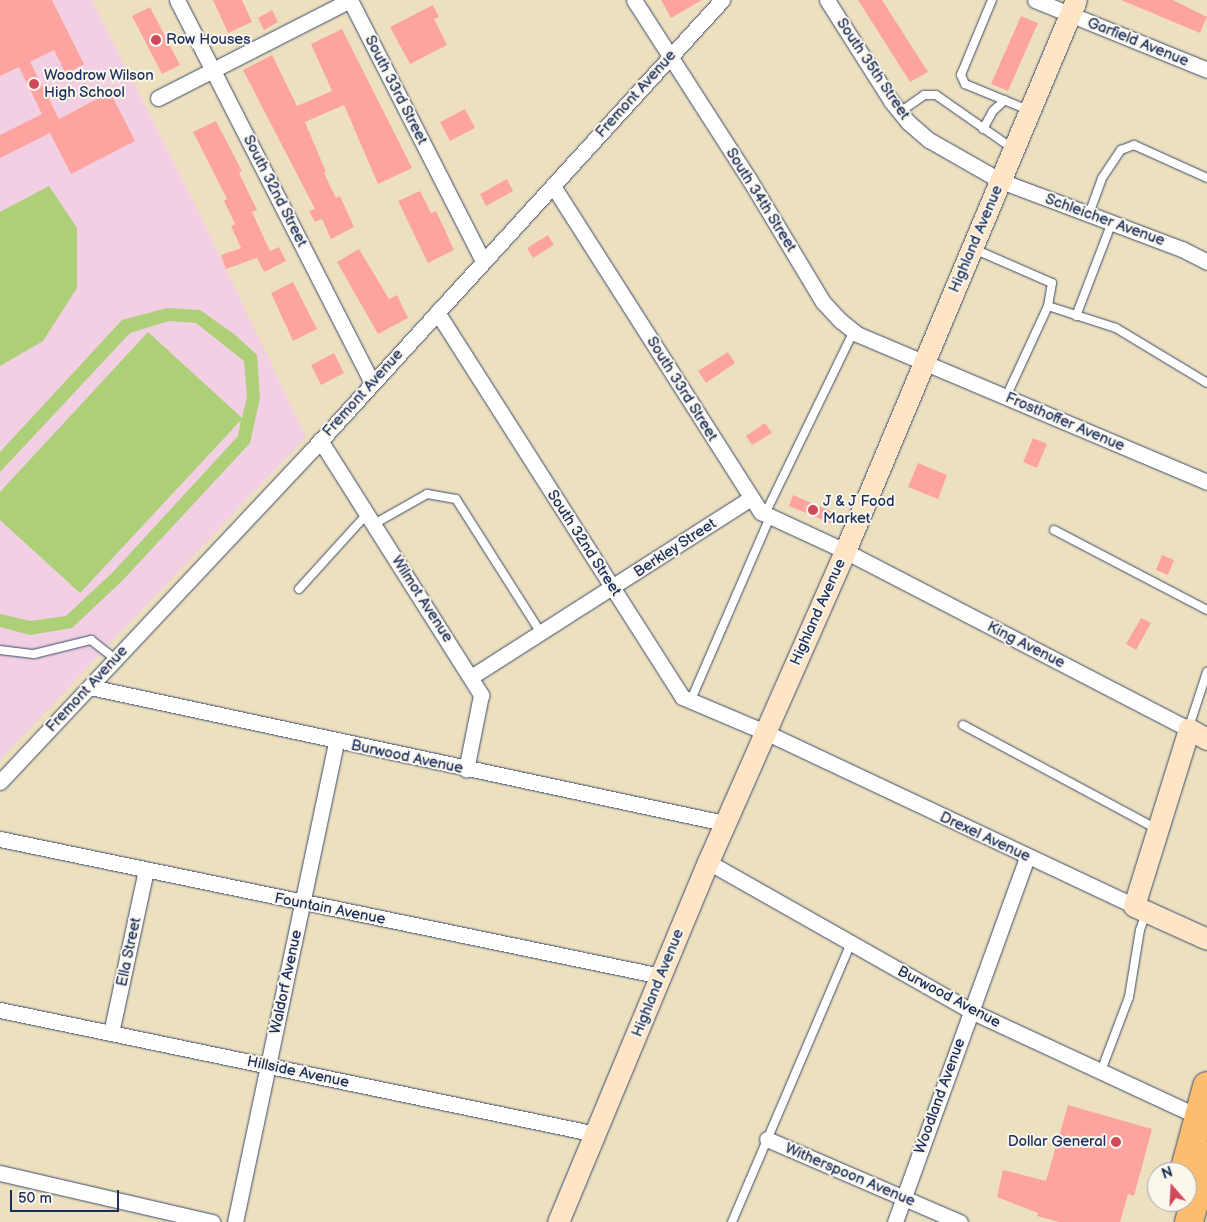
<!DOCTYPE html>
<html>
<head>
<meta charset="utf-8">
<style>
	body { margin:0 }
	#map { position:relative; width:1207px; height:1222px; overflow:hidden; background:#ede0bf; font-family:"Balsamiq Sans",sans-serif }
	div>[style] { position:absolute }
	.built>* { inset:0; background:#f2cfe2 }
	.green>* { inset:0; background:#accf78 }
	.building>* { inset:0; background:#fea4a0 }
	.roads { filter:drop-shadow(0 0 1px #3a4a6d) drop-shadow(0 0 1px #3a4a6d) }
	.lane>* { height:8px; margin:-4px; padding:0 4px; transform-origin:4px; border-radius:4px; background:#fff }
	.street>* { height:15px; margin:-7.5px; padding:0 7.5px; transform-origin:7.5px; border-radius:7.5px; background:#fff }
	.secondary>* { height:21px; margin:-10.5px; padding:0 10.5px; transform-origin:10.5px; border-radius:10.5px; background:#fee5c5 }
	.highway>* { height:28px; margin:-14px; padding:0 14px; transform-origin:14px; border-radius:14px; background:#fcbd6e }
	.dots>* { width:14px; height:14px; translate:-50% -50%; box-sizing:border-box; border:2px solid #fbf7ec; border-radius:50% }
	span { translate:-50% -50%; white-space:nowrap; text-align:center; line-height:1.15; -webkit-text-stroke:4px #fbf7ec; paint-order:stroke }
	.poi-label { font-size:15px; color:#1b2f5e }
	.left { translate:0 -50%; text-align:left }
	.right { translate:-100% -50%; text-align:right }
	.street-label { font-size:15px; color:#1b2f5e }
	.north { position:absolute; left:1147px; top:1162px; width:50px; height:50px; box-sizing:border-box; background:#fbf7ec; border:1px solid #a1a7b3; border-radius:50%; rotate:341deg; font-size:14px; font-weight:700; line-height:20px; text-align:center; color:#1b2f5e }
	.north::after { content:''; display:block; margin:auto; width:18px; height:22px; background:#d1495b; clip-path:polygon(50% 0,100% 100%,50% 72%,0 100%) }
	.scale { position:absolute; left:10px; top:1190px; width:109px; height:22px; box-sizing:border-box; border:2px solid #1b2f5e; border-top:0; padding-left:6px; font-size:15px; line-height:18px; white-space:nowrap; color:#1b2f5e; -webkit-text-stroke:4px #fbf7ec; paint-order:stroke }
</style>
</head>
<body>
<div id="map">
	<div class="built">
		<div style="clip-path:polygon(0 0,92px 0,197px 208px,306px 437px,0 760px)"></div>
	</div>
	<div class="green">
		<div style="clip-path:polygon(49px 186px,77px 228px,77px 288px,43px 341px,0 366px,0 212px)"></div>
		<div style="clip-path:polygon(167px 308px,200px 310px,234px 334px,257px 355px,260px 398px,250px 443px,122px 581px,72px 628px,30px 635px,0 627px,0 614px,31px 621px,66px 616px,113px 572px,238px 436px,241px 420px,80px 593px,0 520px,0 492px,148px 332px,242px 418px,247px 397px,244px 361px,196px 323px,169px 321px,130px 333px,0 472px,0 452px,122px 320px)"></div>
	</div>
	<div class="building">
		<div style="clip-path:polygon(0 0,52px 0,84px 64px,66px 74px,54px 50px,30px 62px,59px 119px,110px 92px,135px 141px,71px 174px,50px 133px,0 158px,0 135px,42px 114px,19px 67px,0 76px)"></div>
		<div style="clip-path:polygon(213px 0,242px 0,252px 22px,228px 33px)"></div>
		<div style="clip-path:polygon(661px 0,702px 0,671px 18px)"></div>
		<div style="clip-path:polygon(858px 0,882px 0,928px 72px,910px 82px)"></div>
		<div style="clip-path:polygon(1121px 0,1173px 0,1207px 17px,1200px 33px)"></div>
		<div style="clip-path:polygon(433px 5px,439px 17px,434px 19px,447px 45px,410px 64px,390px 27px)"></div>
		<div style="clip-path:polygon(150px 7px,180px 65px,162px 74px,132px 16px)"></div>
		<div style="clip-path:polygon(272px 10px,278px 22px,264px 30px,258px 18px)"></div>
		<div style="clip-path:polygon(1021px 16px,1038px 23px,1008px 91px,991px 84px)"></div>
		<div style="clip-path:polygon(342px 29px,412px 168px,378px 184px,344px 105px,305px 122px,326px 172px,324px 173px,336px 198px,340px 196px,354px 227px,331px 239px,322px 219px,315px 222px,309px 211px,315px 209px,243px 70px,272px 55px,297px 106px,332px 91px,311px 44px)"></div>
		<div style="clip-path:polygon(465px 109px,475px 128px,450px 141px,440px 122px)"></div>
		<div style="clip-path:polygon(216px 121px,242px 171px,239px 173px,257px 210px,252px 212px,270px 251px,279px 247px,286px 261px,264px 272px,257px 258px,226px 269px,221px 255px,241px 248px,231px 226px,235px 224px,224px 201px,227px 199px,193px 132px)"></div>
		<div style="clip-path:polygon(507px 179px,513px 191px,486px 206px,480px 194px)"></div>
		<div style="clip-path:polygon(420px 191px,431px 213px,436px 211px,454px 250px,428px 263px,398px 201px)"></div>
		<div style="clip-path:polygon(548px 235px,554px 245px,533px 258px,527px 248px)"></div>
		<div style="clip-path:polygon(359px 249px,389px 299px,397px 295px,408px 318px,378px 334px,337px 262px)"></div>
		<div style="clip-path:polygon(293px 282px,317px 329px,293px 341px,271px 293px)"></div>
		<div style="clip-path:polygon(728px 352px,735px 363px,706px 383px,698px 371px)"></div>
		<div style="clip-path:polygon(334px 353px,344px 373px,321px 385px,311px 365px)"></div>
		<div style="clip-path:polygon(765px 423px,772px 433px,752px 445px,746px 436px)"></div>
		<div style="clip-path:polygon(1033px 438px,1047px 444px,1037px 468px,1023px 462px)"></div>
		<div style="clip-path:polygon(918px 463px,947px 475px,938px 499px,908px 487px)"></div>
		<div style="clip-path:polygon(793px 495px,837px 514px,833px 524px,789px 506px)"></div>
		<div style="clip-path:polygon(1162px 555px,1174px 560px,1168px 575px,1156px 570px)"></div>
		<div style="clip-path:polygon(1141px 618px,1151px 623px,1136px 650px,1126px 644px)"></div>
		<div style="clip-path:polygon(1068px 1105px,1152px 1129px,1134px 1196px,1128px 1194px,1120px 1222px,1059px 1222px,1037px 1216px,1038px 1213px,997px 1197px,1003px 1170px,1046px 1181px)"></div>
	</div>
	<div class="roads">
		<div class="lane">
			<div style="left:992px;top:0;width:81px;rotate:112.5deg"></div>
			<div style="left:961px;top:75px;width:10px;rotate:66deg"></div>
			<div style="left:965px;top:84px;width:68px;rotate:22.4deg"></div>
			<div style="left:900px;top:112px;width:29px;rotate:-35deg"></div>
			<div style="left:924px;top:95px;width:12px"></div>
			<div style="left:936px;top:95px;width:93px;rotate:34.9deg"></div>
			<div style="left:983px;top:129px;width:21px;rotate:-61deg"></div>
			<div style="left:993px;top:111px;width:16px;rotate:-43deg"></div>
			<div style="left:1089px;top:214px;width:38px;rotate:-70deg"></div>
			<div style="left:1102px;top:178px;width:34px;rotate:-56deg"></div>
			<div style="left:1121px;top:150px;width:14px;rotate:-21deg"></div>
			<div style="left:1134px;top:145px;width:80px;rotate:24.3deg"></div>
			<div style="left:974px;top:249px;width:85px;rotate:23.6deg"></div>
			<div style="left:1052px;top:283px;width:23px;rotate:100deg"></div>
			<div style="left:1076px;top:316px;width:101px;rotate:-69deg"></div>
			<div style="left:1006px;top:397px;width:100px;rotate:-65.2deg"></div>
			<div style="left:1048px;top:306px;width:71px;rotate:17.9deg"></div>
			<div style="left:1116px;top:328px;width:106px;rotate:31.1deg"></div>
			<div style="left:765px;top:514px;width:203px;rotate:-64.1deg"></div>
			<div style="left:374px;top:524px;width:61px;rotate:-29.5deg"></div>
			<div style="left:427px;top:494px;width:29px;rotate:10deg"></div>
			<div style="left:456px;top:499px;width:159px;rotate:57.6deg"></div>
			<div style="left:1054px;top:530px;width:173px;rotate:27.6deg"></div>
			<div style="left:299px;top:589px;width:101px;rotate:-47.8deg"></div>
			<div style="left:0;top:650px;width:34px;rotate:7deg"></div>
			<div style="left:34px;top:654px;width:59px;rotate:-13.8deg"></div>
			<div style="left:91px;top:640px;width:31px;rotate:38deg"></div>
			<div style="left:690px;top:702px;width:202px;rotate:-66.6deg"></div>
			<div style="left:963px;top:725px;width:220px;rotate:28.2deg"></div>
			<div style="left:1189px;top:727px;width:58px;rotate:-71.9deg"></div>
			<div style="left:1101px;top:1071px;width:79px;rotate:-69.3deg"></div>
			<div style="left:1129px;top:997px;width:68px;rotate:-80.7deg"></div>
			<div style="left:1140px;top:930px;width:18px;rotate:-71deg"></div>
			<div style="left:732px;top:1222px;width:303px;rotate:-66.9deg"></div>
		</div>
		<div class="street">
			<div style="left:177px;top:0;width:430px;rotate:63deg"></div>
			<div style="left:350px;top:0;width:293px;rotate:63deg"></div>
			<div style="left:634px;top:0;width:213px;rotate:57.3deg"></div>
			<div style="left:749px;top:179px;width:144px;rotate:59deg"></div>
			<div style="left:823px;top:302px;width:26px;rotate:47deg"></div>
			<div style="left:841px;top:321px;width:21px;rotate:39deg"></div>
			<div style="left:857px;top:334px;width:380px;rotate:22.9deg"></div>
			<div style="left:827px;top:0;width:120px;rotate:57.6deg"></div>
			<div style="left:891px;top:101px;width:27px;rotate:51deg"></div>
			<div style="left:908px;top:122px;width:28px;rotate:41deg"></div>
			<div style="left:929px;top:140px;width:83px;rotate:29.7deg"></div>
			<div style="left:1001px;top:181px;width:193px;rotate:20.6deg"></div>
			<div style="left:1182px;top:249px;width:28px;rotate:27deg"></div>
			<div style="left:1035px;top:0;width:186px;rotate:22.1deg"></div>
			<div style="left:158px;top:98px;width:216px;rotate:-27deg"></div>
			<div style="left:553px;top:186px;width:387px;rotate:57.5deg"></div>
			<div style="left:761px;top:512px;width:93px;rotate:24.9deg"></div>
			<div style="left:845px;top:551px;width:387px;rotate:27.4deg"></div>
			<div style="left:437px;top:312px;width:456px;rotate:57.5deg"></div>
			<div style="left:682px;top:697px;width:90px;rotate:22.9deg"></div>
			<div style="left:765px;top:732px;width:408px;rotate:25.2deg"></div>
			<div style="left:320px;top:440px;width:302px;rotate:57.7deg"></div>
			<div style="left:481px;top:695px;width:76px;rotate:101.3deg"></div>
			<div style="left:471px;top:677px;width:332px;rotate:-32.6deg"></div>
			<div style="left:90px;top:687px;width:648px;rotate:12.11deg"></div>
			<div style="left:0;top:782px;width:456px;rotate:-46.8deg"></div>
			<div style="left:312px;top:450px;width:609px;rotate:-47.66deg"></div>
			<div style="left:0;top:839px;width:675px;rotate:11.71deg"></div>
			<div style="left:708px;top:862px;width:302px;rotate:29.5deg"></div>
			<div style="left:971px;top:1011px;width:251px;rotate:24.9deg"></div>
			<div style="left:0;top:1010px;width:609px;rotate:11.75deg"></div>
			<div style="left:111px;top:1033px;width:167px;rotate:-77.9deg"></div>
			<div style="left:767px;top:1139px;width:210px;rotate:23.3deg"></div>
			<div style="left:0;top:1173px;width:218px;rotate:13deg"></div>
			<div style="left:235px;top:1222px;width:491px;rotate:-78.1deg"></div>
			<div style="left:895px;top:1222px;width:387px;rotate:-70.1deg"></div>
		</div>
		<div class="secondary">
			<div style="left:1207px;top:739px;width:21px;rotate:-151deg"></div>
			<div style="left:1189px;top:729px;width:185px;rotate:107.3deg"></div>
			<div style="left:1134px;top:906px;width:80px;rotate:24.3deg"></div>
			<div style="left:558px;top:1222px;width:390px;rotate:-67.4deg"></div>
			<div style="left:708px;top:862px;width:340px;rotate:-66.2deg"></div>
			<div style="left:845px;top:551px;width:597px;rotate:-67.25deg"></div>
		</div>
		<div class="highway">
			<div style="left:1184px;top:1172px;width:89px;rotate:-75deg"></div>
			<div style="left:1189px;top:1222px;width:69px;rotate:-75deg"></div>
		</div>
	</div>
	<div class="dots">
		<div style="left:156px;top:40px;background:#d1495b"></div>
		<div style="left:34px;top:84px;background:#d1495b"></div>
		<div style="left:813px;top:510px;background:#d1495b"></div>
		<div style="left:1116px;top:1142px;background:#d1495b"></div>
	</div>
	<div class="poi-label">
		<span class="left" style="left:166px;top:40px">Row Houses</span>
		<span class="left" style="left:44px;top:84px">Woodrow Wilson<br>High School</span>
		<span class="left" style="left:823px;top:510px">J &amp; J Food<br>Market</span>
		<span class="right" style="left:1106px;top:1142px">Dollar General</span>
	</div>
	<div class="street-label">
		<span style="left:1138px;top:42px;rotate:22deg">Garfield Avenue</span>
		<span style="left:873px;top:69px;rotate:56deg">South 35th Street</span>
		<span style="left:396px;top:90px;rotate:63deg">South 33rd Street</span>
		<span style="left:636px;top:94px;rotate:-48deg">Fremont Avenue</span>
		<span style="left:275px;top:191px;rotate:63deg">South 32nd Street</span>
		<span style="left:761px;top:200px;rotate:58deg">South 34th Street</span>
		<span style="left:1105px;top:220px;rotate:20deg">Schleicher Avenue</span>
		<span style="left:976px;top:239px;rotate:-67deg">Highland Avenue</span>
		<span style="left:682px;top:389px;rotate:58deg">South 33rd Street</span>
		<span style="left:363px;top:393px;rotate:-48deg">Fremont Avenue</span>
		<span style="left:1065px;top:422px;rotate:23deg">Frosthoffer Avenue</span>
		<span style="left:584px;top:543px;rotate:57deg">South 32nd Street</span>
		<span style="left:675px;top:548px;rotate:-33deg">Berkley Street</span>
		<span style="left:422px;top:599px;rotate:57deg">Wilmot Avenue</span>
		<span style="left:818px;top:612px;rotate:-66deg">Highland Avenue</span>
		<span style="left:1026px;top:645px;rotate:27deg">King Avenue</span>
		<span style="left:87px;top:689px;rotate:-47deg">Fremont Avenue</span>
		<span style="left:407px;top:757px;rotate:12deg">Burwood Avenue</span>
		<span style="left:985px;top:837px;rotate:25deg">Drexel Avenue</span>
		<span style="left:330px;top:909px;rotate:11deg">Fountain Avenue</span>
		<span style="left:129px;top:952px;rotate:-78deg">Ella Street</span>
		<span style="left:286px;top:982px;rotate:-78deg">Waldorf Avenue</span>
		<span style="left:658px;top:983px;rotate:-68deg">Highland Avenue</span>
		<span style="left:949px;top:997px;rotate:28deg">Burwood Avenue</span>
		<span style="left:298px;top:1072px;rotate:12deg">Hillside Avenue</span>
		<span style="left:940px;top:1096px;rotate:-70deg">Woodland Avenue</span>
		<span style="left:850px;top:1175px;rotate:23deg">Witherspoon Avenue</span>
	</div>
	<div class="north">N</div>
	<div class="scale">50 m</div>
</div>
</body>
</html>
